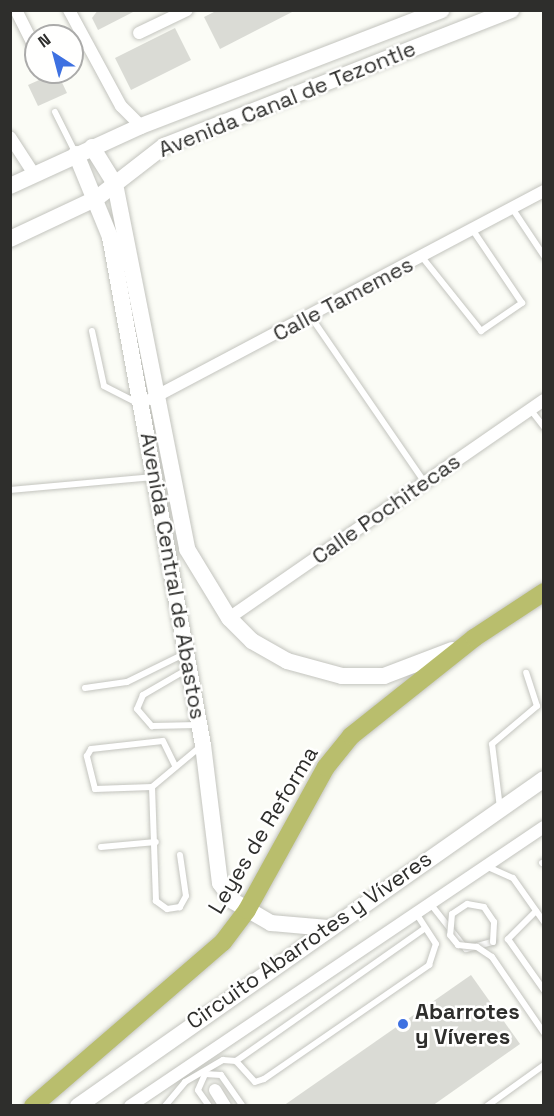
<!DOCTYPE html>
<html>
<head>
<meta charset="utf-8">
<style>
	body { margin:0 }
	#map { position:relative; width:554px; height:1116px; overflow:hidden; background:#fbfcf6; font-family:"Space Grotesk",sans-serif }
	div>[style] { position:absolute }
	.building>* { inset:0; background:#dadbd5 }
	.roads { filter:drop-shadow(0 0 2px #c3c4be) drop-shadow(0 0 2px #c3c4be) }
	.lane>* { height:6px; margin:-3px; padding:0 3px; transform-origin:3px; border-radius:3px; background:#fff }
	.street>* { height:12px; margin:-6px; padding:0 6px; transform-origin:6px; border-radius:6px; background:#fff }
	.secondary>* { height:16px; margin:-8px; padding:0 8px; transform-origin:8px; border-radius:8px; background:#fff }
	.primary>* { height:18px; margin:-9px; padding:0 9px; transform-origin:9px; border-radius:9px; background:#b9be6d }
	.bridges { filter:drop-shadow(0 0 2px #c3c4be) drop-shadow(0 0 2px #c3c4be) }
	.lane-bridge>* { height:6px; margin:-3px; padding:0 3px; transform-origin:3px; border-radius:3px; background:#fff }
	.dots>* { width:16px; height:16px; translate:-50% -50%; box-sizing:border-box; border:3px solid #fffffe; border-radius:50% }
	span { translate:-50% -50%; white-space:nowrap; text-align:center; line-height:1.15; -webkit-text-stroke:5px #fffffe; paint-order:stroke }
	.street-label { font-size:22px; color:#2e2e2c }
	.poi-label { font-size:22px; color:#2e2e2c; font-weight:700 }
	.left { translate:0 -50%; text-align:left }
	.frame { position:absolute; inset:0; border:12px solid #2e2e2c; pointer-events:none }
	.north { position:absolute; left:24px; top:24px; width:60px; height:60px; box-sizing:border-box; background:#fffffe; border:2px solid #ababaa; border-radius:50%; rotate:324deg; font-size:16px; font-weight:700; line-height:24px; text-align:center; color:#2e2e2c }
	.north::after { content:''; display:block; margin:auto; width:21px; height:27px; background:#3e71e1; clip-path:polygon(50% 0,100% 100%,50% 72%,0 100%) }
</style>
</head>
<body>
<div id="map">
	<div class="building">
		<div style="clip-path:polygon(98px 10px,137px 10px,98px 30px,92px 18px)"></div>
		<div style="clip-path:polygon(218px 10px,296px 10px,220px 49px,204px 17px)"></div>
		<div style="clip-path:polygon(175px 28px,191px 60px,131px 90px,115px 58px)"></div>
		<div style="clip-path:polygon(57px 72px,67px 93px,38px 106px,28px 85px)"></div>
		<div style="clip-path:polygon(471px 975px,520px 1044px,432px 1106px,283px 1106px)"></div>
	</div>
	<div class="roads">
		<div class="lane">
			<div style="left:55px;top:112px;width:45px;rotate:63.4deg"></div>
			<div style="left:512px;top:208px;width:58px;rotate:56.3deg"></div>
			<div style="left:422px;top:257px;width:95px;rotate:51.4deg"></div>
			<div style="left:481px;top:331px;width:50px;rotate:-34.3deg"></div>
			<div style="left:522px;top:303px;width:89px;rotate:-124deg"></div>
			<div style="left:311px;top:317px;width:201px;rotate:55.5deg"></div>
			<div style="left:92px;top:331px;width:56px;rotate:77.7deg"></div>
			<div style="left:104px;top:386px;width:38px;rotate:27deg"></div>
			<div style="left:530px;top:409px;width:23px;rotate:52deg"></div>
			<div style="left:10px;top:490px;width:144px;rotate:-5.2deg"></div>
			<div style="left:186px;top:670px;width:50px;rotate:149.8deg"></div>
			<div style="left:143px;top:695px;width:15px;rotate:113deg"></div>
			<div style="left:137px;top:709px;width:23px;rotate:49deg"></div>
			<div style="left:152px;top:726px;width:46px;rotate:-1.2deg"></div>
			<div style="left:85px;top:688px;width:42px;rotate:-8.1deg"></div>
			<div style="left:127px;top:682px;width:66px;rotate:-26.2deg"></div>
			<div style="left:152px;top:787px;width:57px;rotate:178deg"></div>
			<div style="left:95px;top:789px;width:34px;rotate:-104deg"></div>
			<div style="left:87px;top:756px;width:8px;rotate:-60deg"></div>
			<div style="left:91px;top:749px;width:72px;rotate:-6.3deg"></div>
			<div style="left:163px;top:741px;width:28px;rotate:64deg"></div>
			<div style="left:500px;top:808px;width:64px;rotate:-97.1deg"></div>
			<div style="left:492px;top:744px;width:59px;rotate:-40.2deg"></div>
			<div style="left:537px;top:706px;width:35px;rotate:-108deg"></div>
			<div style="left:101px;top:847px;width:55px;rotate:-5.2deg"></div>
			<div style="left:180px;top:855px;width:41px;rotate:81.7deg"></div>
			<div style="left:186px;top:896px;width:13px;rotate:119deg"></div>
			<div style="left:180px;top:907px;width:13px;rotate:171deg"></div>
			<div style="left:167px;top:909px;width:14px;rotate:-144deg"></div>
			<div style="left:156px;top:901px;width:114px;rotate:-92deg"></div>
			<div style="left:152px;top:787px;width:64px;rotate:-39.9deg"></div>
			<div style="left:542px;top:863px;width:2px;rotate:-27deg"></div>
			<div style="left:488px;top:867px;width:27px;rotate:24deg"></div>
			<div style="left:513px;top:878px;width:54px;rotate:54.8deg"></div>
			<div style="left:429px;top:902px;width:60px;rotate:51.8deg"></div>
			<div style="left:466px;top:949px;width:28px;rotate:-15deg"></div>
			<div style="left:536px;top:911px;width:40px;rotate:135deg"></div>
			<div style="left:508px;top:939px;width:62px;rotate:54.8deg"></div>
			<div style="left:236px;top:1061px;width:231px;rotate:-35.1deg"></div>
			<div style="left:165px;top:1106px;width:31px;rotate:-50deg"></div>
			<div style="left:185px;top:1082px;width:44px;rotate:-30.1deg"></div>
			<div style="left:223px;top:1060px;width:13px;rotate:4deg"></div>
			<div style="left:236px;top:1061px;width:28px;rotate:48deg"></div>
			<div style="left:255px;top:1082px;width:9px;rotate:-18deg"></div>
			<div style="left:264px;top:1079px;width:201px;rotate:-34.6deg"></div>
			<div style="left:429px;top:965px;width:22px;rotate:-72deg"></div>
			<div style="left:436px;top:944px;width:37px;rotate:-123deg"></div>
			<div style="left:209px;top:1106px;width:19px;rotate:-125deg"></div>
			<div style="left:198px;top:1090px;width:17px;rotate:-66deg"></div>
			<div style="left:205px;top:1074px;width:16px;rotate:4deg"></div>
			<div style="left:221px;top:1075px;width:38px;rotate:55deg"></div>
			<div style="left:487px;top:1106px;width:70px;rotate:-35.7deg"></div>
		</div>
		<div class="street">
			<div style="left:16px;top:10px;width:45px;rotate:63.4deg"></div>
			<div style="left:69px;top:10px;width:109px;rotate:61.6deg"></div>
			<div style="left:121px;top:106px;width:28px;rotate:45deg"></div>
			<div style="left:139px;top:33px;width:53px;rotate:-25.6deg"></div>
			<div style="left:10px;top:137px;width:44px;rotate:57deg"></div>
			<div style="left:151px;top:399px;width:445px;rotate:-27.9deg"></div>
			<div style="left:229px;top:618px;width:383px;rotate:-34.7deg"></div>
			<div style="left:215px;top:1090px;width:19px;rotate:58deg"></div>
			<div style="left:130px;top:1106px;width:499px;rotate:-34deg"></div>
		</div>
		<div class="secondary">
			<div style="left:92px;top:147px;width:44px;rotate:58.1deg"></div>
			<div style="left:115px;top:184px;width:372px;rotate:78.8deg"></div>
			<div style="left:187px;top:549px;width:81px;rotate:58.7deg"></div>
			<div style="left:229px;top:618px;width:33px;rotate:45deg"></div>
			<div style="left:252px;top:641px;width:40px;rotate:29.7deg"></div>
			<div style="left:287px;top:661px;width:57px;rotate:15.3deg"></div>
			<div style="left:342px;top:676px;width:42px"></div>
			<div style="left:384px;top:676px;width:73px;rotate:-20.9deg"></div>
			<div style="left:76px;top:154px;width:90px;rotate:67.7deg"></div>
			<div style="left:110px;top:237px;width:516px;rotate:79.63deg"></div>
			<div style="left:203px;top:745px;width:139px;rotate:83deg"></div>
			<div style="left:220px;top:883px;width:22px;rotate:54deg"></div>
			<div style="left:233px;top:901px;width:44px;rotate:30.1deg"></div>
			<div style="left:271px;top:923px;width:57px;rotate:5deg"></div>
			<div style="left:10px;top:186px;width:144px;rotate:-24.6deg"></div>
			<div style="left:141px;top:126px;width:322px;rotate:-21.1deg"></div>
			<div style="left:10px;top:239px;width:96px;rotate:-25.2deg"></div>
			<div style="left:97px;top:198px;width:85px;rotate:-37.8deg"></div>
			<div style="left:164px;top:146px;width:373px;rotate:-21.4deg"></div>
			<div style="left:78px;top:1106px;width:569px;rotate:-35.06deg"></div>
		</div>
		<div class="primary">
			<div style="left:33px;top:1106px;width:251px;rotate:-40.8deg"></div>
			<div style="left:223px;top:942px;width:40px;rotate:-53deg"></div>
			<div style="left:247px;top:910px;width:163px;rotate:-61.1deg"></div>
			<div style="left:326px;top:767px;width:40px;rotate:-51deg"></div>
			<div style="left:351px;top:736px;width:157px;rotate:-38.5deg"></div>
			<div style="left:474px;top:638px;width:84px;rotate:-33.3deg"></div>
		</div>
	</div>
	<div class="bridges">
		<div class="lane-bridge">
			<div style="left:493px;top:942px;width:20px;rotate:-87deg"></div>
			<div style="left:494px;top:922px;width:18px;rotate:-124deg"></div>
			<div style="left:484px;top:907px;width:17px;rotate:-170deg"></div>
			<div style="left:467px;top:904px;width:18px;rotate:146deg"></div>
			<div style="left:452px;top:914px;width:21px;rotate:95deg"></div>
			<div style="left:450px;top:935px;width:13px;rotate:51deg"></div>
			<div style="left:458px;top:945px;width:19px;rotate:6deg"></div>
			<div style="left:477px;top:947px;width:18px;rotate:34deg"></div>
			<div style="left:492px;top:957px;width:92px;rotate:55.6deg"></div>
		</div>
	</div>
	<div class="dots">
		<div style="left:403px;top:1024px;background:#3e71e1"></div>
	</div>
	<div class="street-label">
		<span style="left:287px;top:99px;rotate:-22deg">Avenida Canal de Tezontle</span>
		<span style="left:343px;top:299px;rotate:-28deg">Calle Tamemes</span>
		<span style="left:386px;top:509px;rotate:-35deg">Calle Pochitecas</span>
		<span style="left:173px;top:576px;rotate:80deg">Avenida Central de Abastos</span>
		<span style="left:263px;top:830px;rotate:-59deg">Leyes de Reforma</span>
		<span style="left:309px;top:940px;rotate:-35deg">Circuito Abarrotes y Víveres</span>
	</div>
	<div class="poi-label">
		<span class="left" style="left:415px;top:1024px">Abarrotes<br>y Víveres</span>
	</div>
	<div class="frame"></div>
	<div class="north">N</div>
</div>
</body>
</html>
